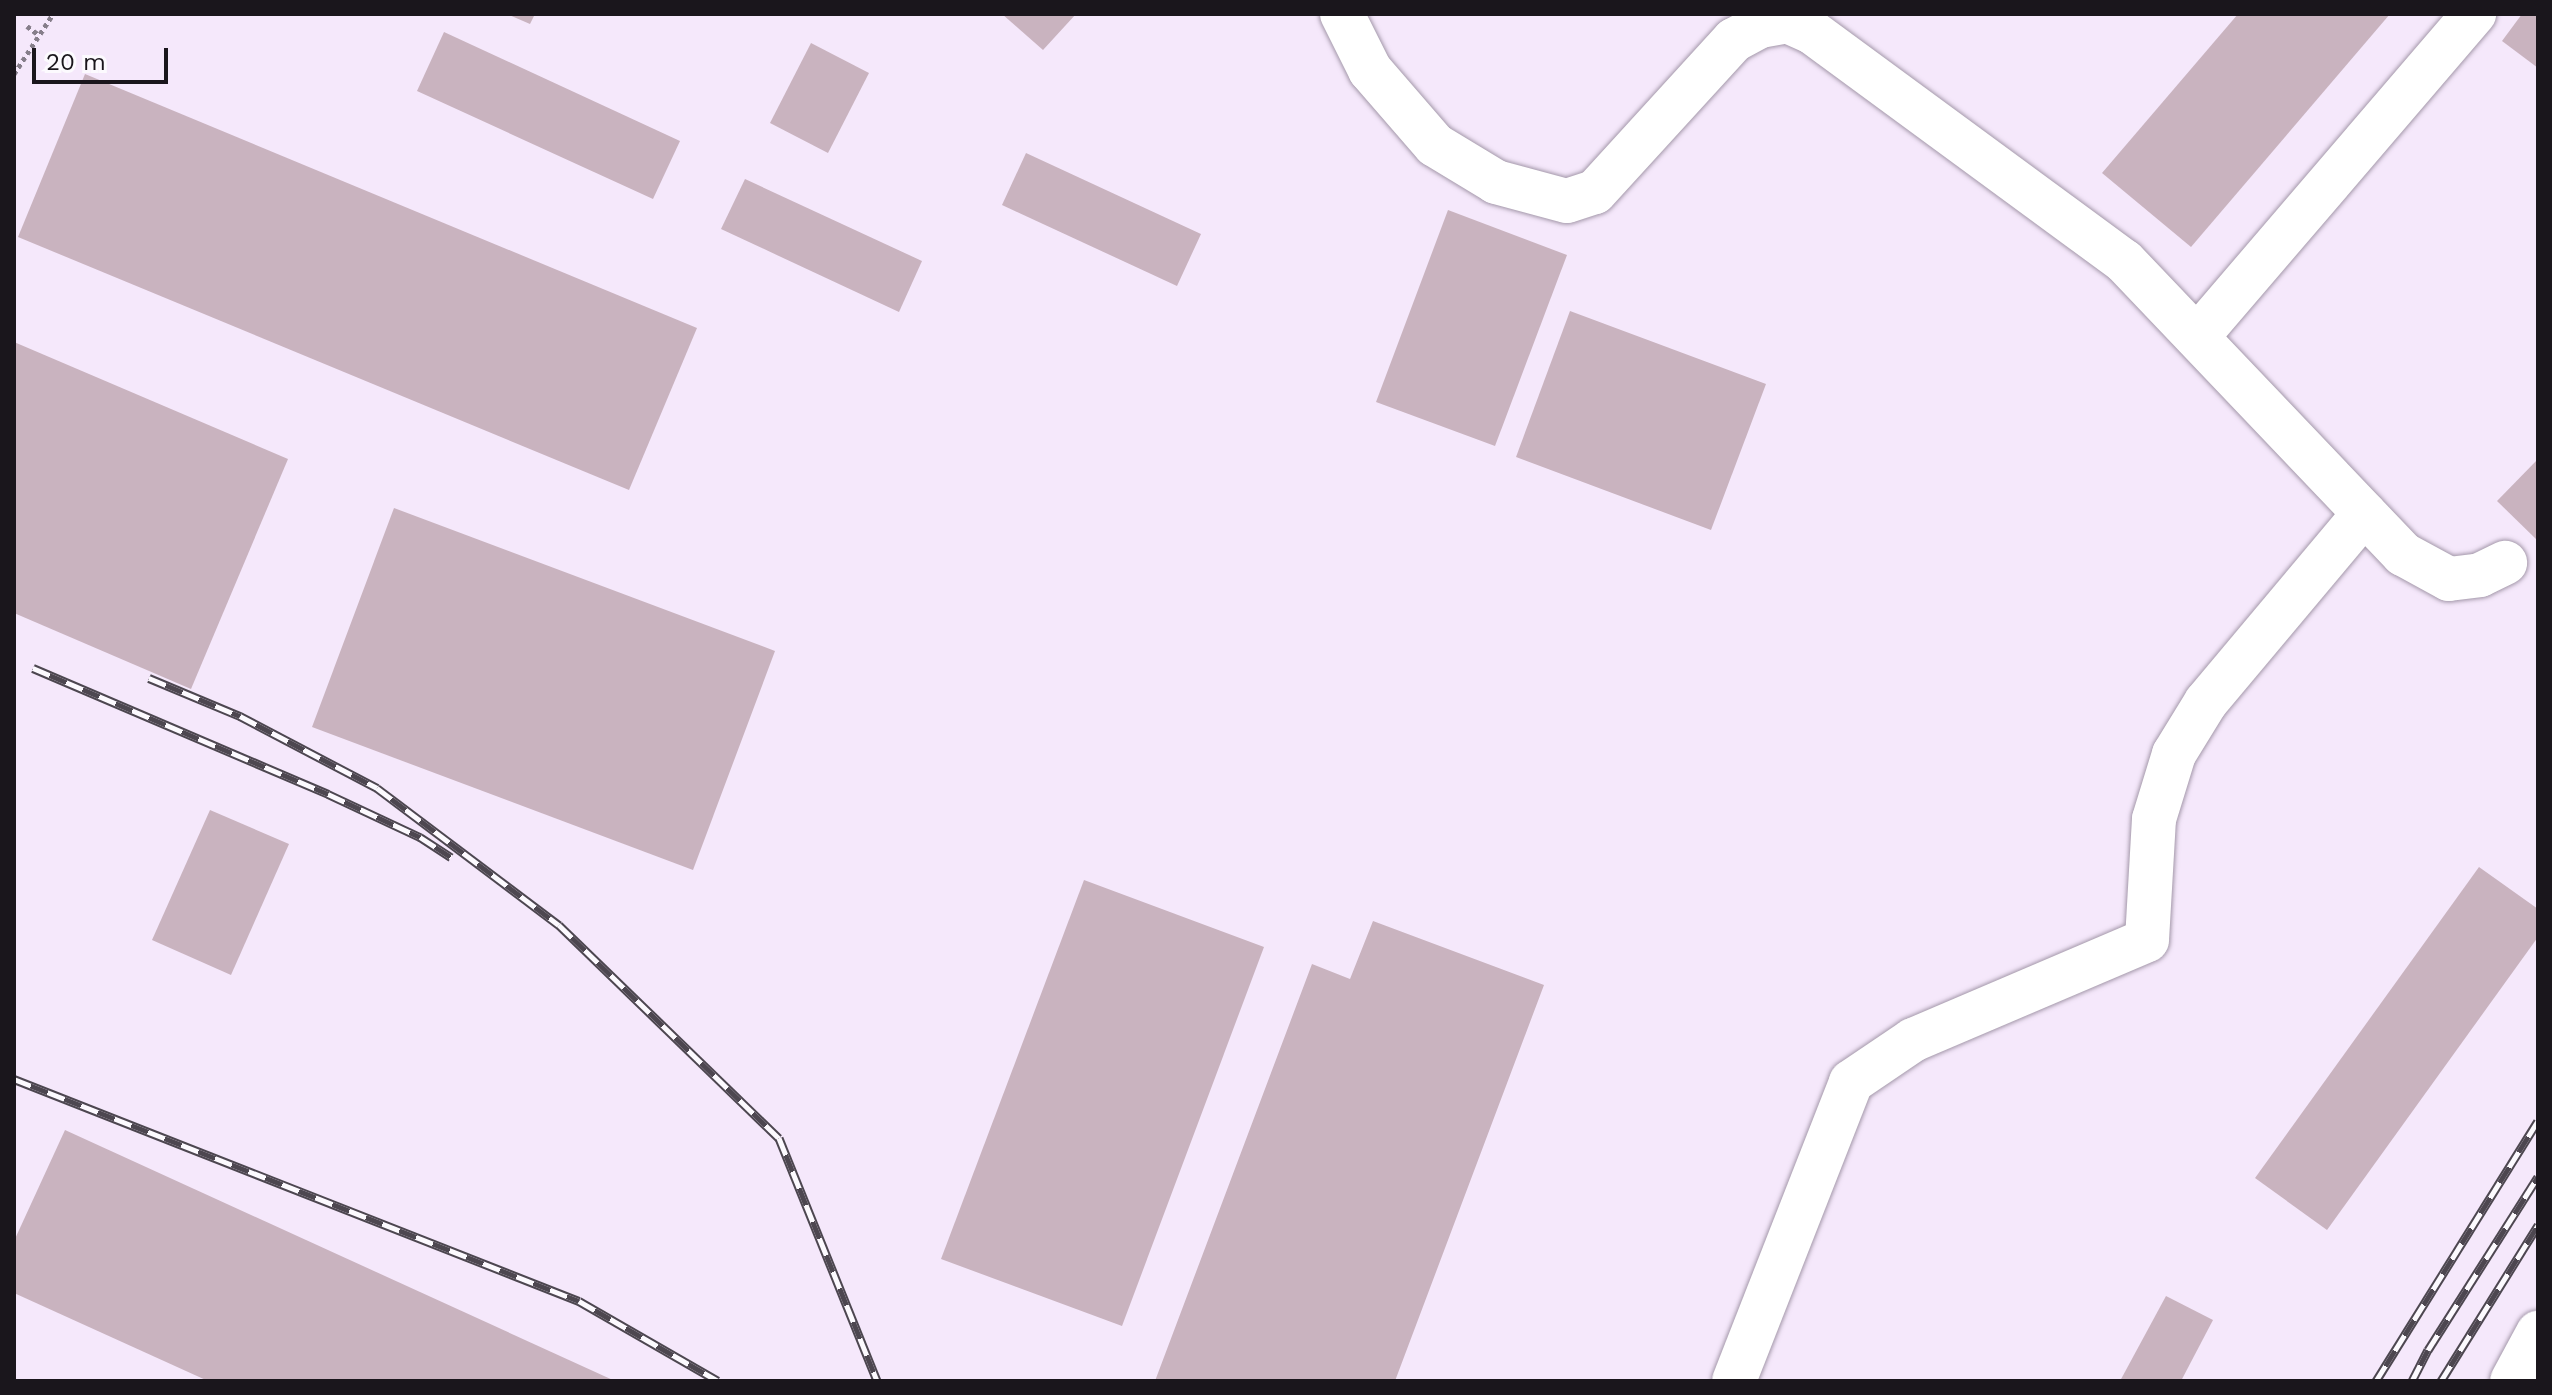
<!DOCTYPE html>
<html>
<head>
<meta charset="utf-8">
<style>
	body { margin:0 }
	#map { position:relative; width:2552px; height:1395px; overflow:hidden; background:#f5e8fb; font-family:"Work Sans",sans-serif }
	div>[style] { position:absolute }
	.building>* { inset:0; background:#c9b3bf }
	.path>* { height:5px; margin-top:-2.5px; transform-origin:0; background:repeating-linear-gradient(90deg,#867e8a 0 4px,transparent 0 8px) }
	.roads { filter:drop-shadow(0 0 2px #a498aa) drop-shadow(0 0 2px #a498aa) }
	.minor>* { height:44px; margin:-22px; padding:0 22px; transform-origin:22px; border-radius:22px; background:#fff }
	.rail>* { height:9px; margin-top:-4.5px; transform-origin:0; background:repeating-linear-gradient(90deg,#fcfafe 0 18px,#4d4750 0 36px); box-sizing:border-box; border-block:2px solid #4d4750 }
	span { translate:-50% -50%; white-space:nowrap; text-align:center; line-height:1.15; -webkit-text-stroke:7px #fcfafe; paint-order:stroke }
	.frame { position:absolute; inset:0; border:16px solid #1a161c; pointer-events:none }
	.scale { position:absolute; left:32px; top:48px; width:136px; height:36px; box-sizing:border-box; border:4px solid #1a161c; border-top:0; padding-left:10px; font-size:24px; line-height:28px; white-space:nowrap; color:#1a161c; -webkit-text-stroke:6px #fcfafe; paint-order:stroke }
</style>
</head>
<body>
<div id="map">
	<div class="building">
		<div style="clip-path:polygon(507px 14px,535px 14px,530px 24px)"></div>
		<div style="clip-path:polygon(1002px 14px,1076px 14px,1043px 50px)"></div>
		<div style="clip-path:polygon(2238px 14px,2390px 14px,2191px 247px,2102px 173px)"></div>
		<div style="clip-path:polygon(2522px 14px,2538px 14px,2538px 68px,2502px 41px)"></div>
		<div style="clip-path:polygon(444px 32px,680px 141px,653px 199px,417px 91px)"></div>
		<div style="clip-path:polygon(811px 43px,869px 73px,828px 153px,770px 123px)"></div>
		<div style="clip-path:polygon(85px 74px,697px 328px,629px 490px,18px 237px)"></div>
		<div style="clip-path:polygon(1026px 153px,1201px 234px,1177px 286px,1002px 205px)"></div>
		<div style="clip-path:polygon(745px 179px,922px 261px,899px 312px,721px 229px)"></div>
		<div style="clip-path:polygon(1448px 210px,1567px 255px,1495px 446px,1376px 402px)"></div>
		<div style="clip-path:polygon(1570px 311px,1766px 384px,1711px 530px,1516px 457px)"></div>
		<div style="clip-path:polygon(14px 342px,288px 459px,191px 689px,14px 613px)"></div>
		<div style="clip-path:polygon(2538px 459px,2538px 541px,2497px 501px)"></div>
		<div style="clip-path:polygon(394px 508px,775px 651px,693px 870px,312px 727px)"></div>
		<div style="clip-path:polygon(210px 810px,289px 844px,231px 975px,152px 940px)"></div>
		<div style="clip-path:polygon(2479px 867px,2538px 909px,2538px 937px,2327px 1230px,2255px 1178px)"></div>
		<div style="clip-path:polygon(1084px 880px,1264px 947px,1122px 1326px,941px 1259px)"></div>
		<div style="clip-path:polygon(1373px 921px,1544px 985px,1395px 1381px,1155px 1381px,1312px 964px,1350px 979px)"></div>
		<div style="clip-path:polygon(65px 1130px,615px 1381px,208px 1381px,14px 1293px,14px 1241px)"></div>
		<div style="clip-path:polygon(2166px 1296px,2213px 1320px,2181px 1381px,2120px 1381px)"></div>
	</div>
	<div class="path">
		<div style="left:27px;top:26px;width:15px;rotate:37deg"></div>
		<div style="left:14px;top:74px;width:72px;rotate:-57deg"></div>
	</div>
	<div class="roads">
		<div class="minor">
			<div style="left:1342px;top:14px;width:63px;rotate:63.4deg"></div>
			<div style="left:1370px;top:70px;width:99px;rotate:49.1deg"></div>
			<div style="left:1435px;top:145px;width:71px;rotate:31.2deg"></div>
			<div style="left:1496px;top:182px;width:73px;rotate:15deg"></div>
			<div style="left:1567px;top:201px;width:29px;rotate:-18deg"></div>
			<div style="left:1595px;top:192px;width:206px;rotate:-47.6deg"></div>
			<div style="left:1734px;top:40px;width:30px;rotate:-28deg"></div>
			<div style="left:1760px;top:26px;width:27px;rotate:-10deg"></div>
			<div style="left:1787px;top:21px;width:27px;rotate:24deg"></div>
			<div style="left:1812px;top:32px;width:387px;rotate:36.3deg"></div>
			<div style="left:2124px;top:261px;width:405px;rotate:46.4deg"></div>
			<div style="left:2403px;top:554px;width:52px;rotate:28.5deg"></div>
			<div style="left:2449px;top:579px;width:31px;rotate:-7deg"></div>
			<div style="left:2480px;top:575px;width:28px;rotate:-26deg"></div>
			<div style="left:2197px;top:337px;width:426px;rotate:-49.4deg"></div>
			<div style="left:1734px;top:1381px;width:321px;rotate:-68.6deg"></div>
			<div style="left:1851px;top:1082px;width:75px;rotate:-34.1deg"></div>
			<div style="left:1913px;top:1040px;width:254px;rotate:-23.1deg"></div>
			<div style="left:2147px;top:940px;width:121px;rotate:-86.7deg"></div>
			<div style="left:2154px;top:819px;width:68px;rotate:-72.9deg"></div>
			<div style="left:2174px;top:754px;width:61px;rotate:-58.4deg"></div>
			<div style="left:2206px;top:702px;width:246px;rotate:-50deg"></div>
			<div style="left:2512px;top:1381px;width:55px;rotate:-61.6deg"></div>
		</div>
	</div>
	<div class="rail">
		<div style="left:33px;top:668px;width:321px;rotate:23.1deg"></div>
		<div style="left:328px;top:794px;width:102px;rotate:25.1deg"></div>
		<div style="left:420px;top:837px;width:37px;rotate:33deg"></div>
		<div style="left:149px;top:678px;width:99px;rotate:22.7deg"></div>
		<div style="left:240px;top:716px;width:155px;rotate:27.7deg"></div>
		<div style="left:377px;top:788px;width:228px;rotate:37deg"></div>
		<div style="left:559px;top:925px;width:306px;rotate:44.1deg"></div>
		<div style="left:779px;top:1138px;width:262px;rotate:68deg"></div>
		<div style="left:14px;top:1079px;width:607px;rotate:21.45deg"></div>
		<div style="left:579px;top:1301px;width:160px;rotate:29.9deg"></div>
		<div style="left:2376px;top:1381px;width:306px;rotate:-58.1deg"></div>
		<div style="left:2412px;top:1381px;width:35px;rotate:-63deg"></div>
		<div style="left:2428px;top:1350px;width:205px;rotate:-57.6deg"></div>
		<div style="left:2441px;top:1381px;width:184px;rotate:-58.1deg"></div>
	</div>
	<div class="frame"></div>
	<div class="scale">20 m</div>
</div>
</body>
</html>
